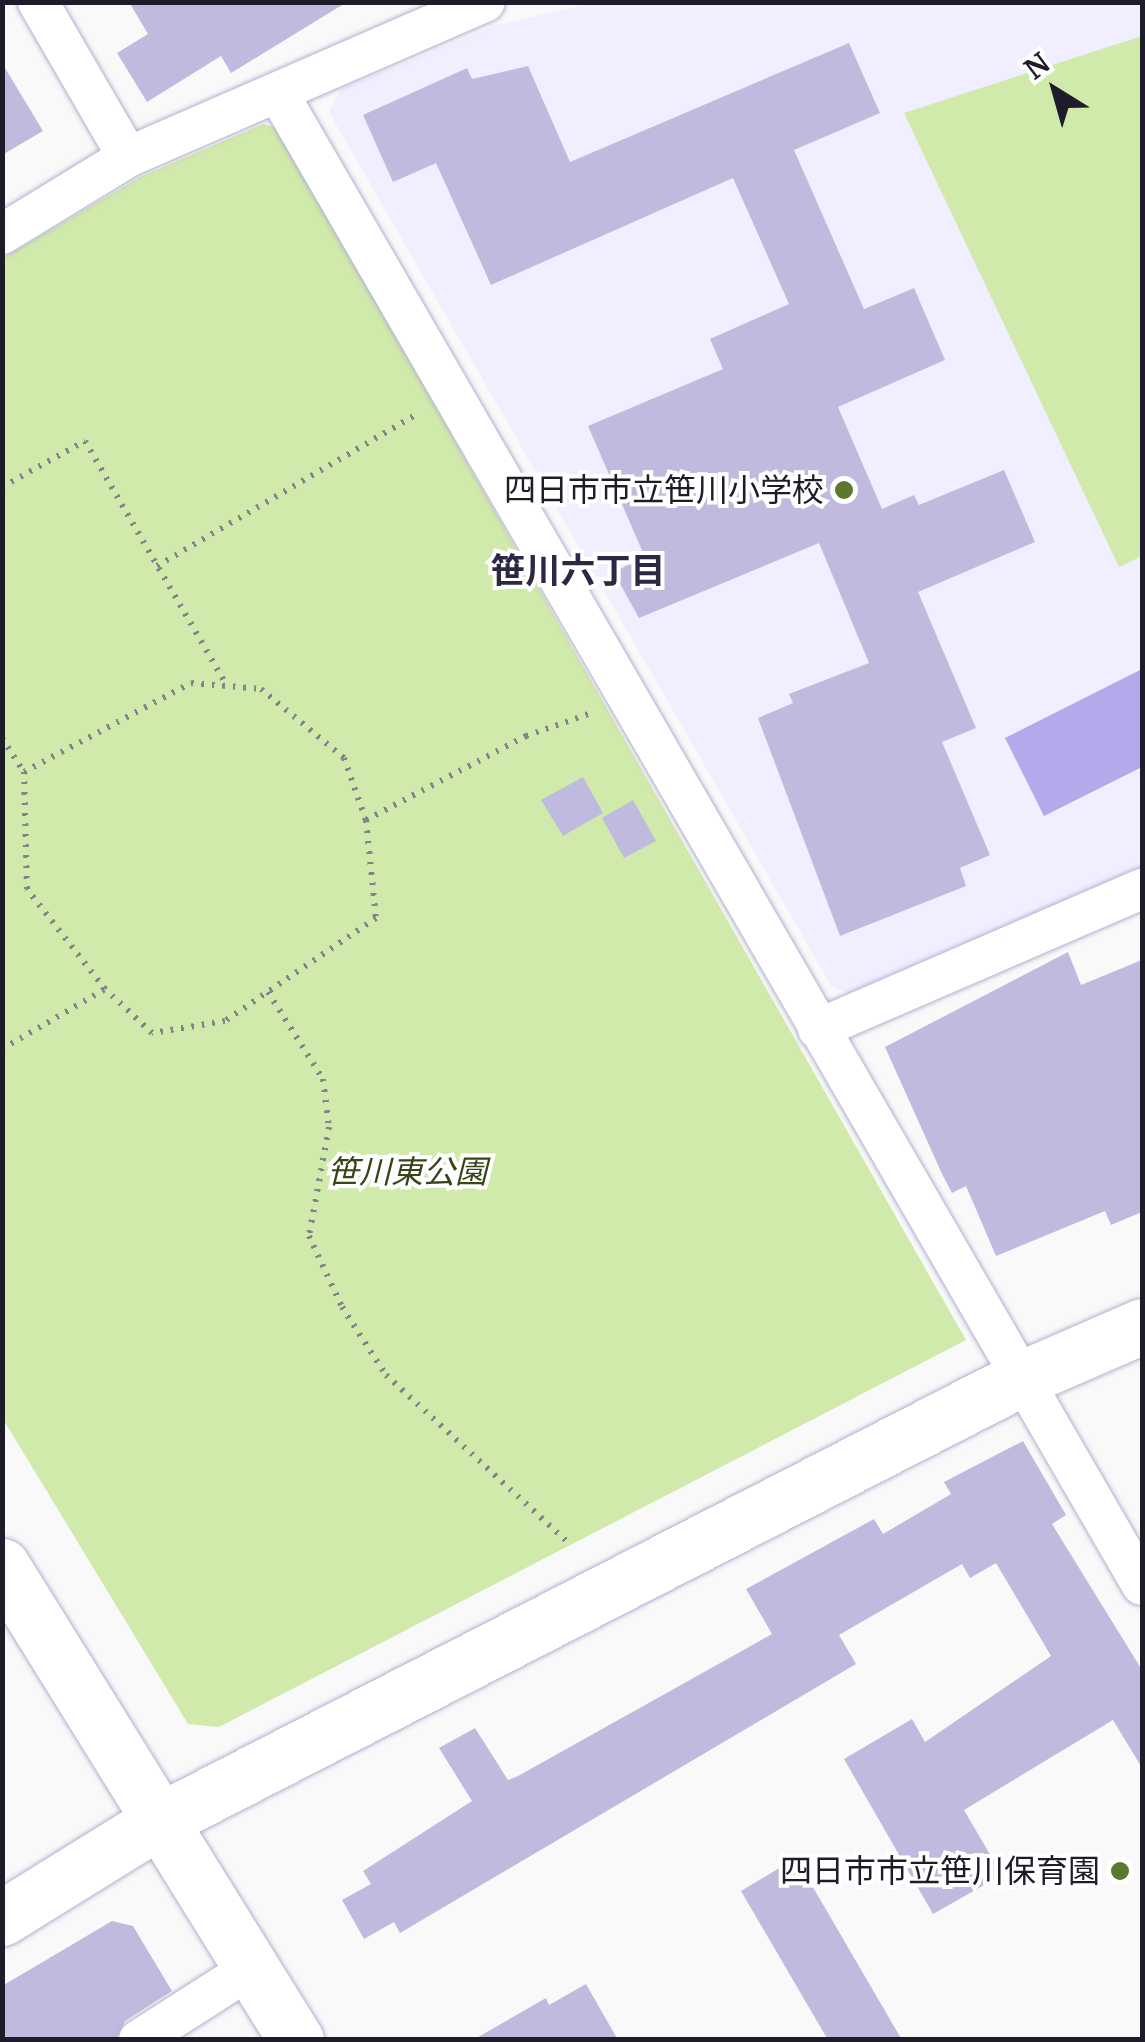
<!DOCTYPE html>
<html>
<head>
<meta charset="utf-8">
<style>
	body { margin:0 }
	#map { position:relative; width:1145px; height:2042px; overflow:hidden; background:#f9f9f9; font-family:Merriweather,"Noto Sans JP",serif }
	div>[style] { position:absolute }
	.built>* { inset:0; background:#f0eeff }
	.green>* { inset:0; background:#cfeaaa }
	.water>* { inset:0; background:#b4a9eb }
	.building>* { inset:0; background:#c0bbde }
	.path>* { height:6px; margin-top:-3px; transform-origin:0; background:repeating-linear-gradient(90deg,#84838a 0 2.5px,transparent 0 10.5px) }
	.roads { filter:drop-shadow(0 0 2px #b4afd1) drop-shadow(0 0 2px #b4afd1) }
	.street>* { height:40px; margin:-20px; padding:0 20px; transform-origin:20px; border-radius:20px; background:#fff }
	.secondary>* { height:55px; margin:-27.5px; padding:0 27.5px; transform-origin:27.5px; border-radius:27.5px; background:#fff }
	.dots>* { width:28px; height:28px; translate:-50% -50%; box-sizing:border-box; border:5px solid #fff; border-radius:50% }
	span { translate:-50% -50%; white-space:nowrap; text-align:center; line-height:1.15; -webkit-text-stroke:8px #fff; paint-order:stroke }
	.poi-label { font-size:32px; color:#1d1c28 }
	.right { translate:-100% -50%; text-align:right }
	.park-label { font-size:32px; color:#354617; font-style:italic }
	.neighbourhood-label { font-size:35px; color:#2c2742; font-weight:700 }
	.frame { position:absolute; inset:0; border:5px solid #1d1c28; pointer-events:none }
	.north { position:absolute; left:1005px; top:40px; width:100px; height:100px; -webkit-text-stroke:8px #fff; paint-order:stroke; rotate:323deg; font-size:28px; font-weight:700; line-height:40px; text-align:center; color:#1d1c28 }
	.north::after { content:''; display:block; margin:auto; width:35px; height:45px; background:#1d1c28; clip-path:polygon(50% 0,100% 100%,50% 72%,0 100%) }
</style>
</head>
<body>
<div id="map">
	<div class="built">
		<div style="clip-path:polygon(593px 3px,1142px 3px,1142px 867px,848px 993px,832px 987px,329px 112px,341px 89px,494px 26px)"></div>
	</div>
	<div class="green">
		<div style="clip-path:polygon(1142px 36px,1142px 556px,1119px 567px,904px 113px)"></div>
		<div style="clip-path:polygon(263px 124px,277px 128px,966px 1340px,219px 1727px,188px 1724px,3px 1419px,3px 258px,140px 177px)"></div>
	</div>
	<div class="water">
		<div style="clip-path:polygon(1142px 669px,1142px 767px,1044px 816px,1005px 738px)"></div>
	</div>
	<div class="building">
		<div style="clip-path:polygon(129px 2px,347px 2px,231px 73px,221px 56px,147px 102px,117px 53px,148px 34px)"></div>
		<div style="clip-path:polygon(849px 43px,880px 113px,794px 150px,864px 309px,914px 288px,945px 360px,838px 407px,882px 509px,914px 495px,919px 505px,1004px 470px,1035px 542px,918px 592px,976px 728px,942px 742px,990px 855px,960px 868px,966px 886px,840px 936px,758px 718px,793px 703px,789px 694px,869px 663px,819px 543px,639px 618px,614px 573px,644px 555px,588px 426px,723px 369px,710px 339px,789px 304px,733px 178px,491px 285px,436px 163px,393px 182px,363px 115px,467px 68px,472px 79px,528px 66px,570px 162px)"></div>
		<div style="clip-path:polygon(2px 63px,43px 131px,2px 155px)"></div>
		<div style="clip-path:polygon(583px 777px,603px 813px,563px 836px,541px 800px)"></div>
		<div style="clip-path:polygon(633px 800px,656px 841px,624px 858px,602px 818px)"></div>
		<div style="clip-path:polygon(1068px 952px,1081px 985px,1142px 960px,1142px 1212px,1111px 1225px,1105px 1211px,996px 1256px,966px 1186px,952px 1193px,942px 1174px,885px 1047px)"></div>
		<div style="clip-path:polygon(1023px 1441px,1066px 1515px,1052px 1524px,1142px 1670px,1142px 1768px,1113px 1720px,964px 1810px,1002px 1875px,933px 1914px,844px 1759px,912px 1719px,925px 1742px,1051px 1656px,996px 1563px,970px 1578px,962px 1564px,839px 1635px,856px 1664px,400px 1933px,394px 1922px,364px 1939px,342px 1900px,371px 1884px,363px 1871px,472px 1801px,439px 1748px,475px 1728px,508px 1780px,518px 1776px,772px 1634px,746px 1589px,874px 1519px,883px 1534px,951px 1494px,944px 1482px)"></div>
		<div style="clip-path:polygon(791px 1861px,807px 1877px,902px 2040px,828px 2040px,741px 1891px)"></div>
		<div style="clip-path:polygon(112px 1921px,133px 1926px,172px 1991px,125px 2021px,116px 2040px,2px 2040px,2px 1986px)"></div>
		<div style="clip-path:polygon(586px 1984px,618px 2040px,473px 2040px,546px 1998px,549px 2005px)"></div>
	</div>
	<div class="path">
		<div style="left:2px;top:487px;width:95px;rotate:-29deg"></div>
		<div style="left:85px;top:441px;width:283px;rotate:59.9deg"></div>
		<div style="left:157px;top:566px;width:299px;rotate:-30.3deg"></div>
		<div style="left:191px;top:683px;width:70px;rotate:4.9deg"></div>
		<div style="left:261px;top:689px;width:108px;rotate:39.7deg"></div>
		<div style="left:344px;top:758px;width:66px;rotate:70.5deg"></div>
		<div style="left:366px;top:820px;width:99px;rotate:84.2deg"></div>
		<div style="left:376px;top:918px;width:183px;rotate:145.7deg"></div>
		<div style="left:225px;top:1021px;width:74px;rotate:170.7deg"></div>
		<div style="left:152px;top:1033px;width:64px;rotate:-136.9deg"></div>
		<div style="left:105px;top:989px;width:127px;rotate:-128deg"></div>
		<div style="left:27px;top:889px;width:117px;rotate:-91.5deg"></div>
		<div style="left:24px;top:772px;width:189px;rotate:-28.1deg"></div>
		<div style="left:2px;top:738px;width:40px;rotate:57.1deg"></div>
		<div style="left:366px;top:820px;width:181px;rotate:-27.7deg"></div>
		<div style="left:526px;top:736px;width:69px;rotate:-19.5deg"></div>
		<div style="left:268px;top:992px;width:103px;rotate:57.7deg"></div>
		<div style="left:323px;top:1079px;width:48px;rotate:82.9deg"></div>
		<div style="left:329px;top:1127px;width:111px;rotate:100.4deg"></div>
		<div style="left:309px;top:1236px;width:78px;rotate:65.1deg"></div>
		<div style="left:342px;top:1307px;width:81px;rotate:57.1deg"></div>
		<div style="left:386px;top:1375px;width:248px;rotate:42.6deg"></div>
		<div style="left:2px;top:1049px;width:119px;rotate:-30.2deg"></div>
	</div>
	<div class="roads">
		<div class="street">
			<div style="left:38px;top:2px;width:179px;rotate:59.9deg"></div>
			<div style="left:278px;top:93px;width:1724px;rotate:59.93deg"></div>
			<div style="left:2px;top:234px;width:148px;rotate:-31.4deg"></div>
			<div style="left:128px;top:157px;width:389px;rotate:-23.5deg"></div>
			<div style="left:818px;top:1029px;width:353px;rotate:-23.4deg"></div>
			<div style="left:139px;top:2040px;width:132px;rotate:-32.6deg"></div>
		</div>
		<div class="secondary">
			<div style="left:2px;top:1566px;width:558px;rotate:58.19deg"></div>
			<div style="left:2px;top:1918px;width:180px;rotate:-31.8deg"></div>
			<div style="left:155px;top:1823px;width:970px;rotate:-27.17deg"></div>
			<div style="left:1018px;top:1380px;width:135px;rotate:-23.5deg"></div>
		</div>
	</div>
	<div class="dots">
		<div style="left:844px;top:490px;background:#5c782c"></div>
		<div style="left:1120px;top:1871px;background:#5c782c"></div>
	</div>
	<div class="poi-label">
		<span class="right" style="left:824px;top:490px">四日市市立笹川小学校</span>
		<span class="right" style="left:1100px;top:1871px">四日市市立笹川保育園</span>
	</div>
	<div class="park-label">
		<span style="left:407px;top:1172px">笹川東公園</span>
	</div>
	<div class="neighbourhood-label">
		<span style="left:578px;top:571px">笹川六丁目</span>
	</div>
	<div class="frame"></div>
	<div class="north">N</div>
</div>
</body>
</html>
